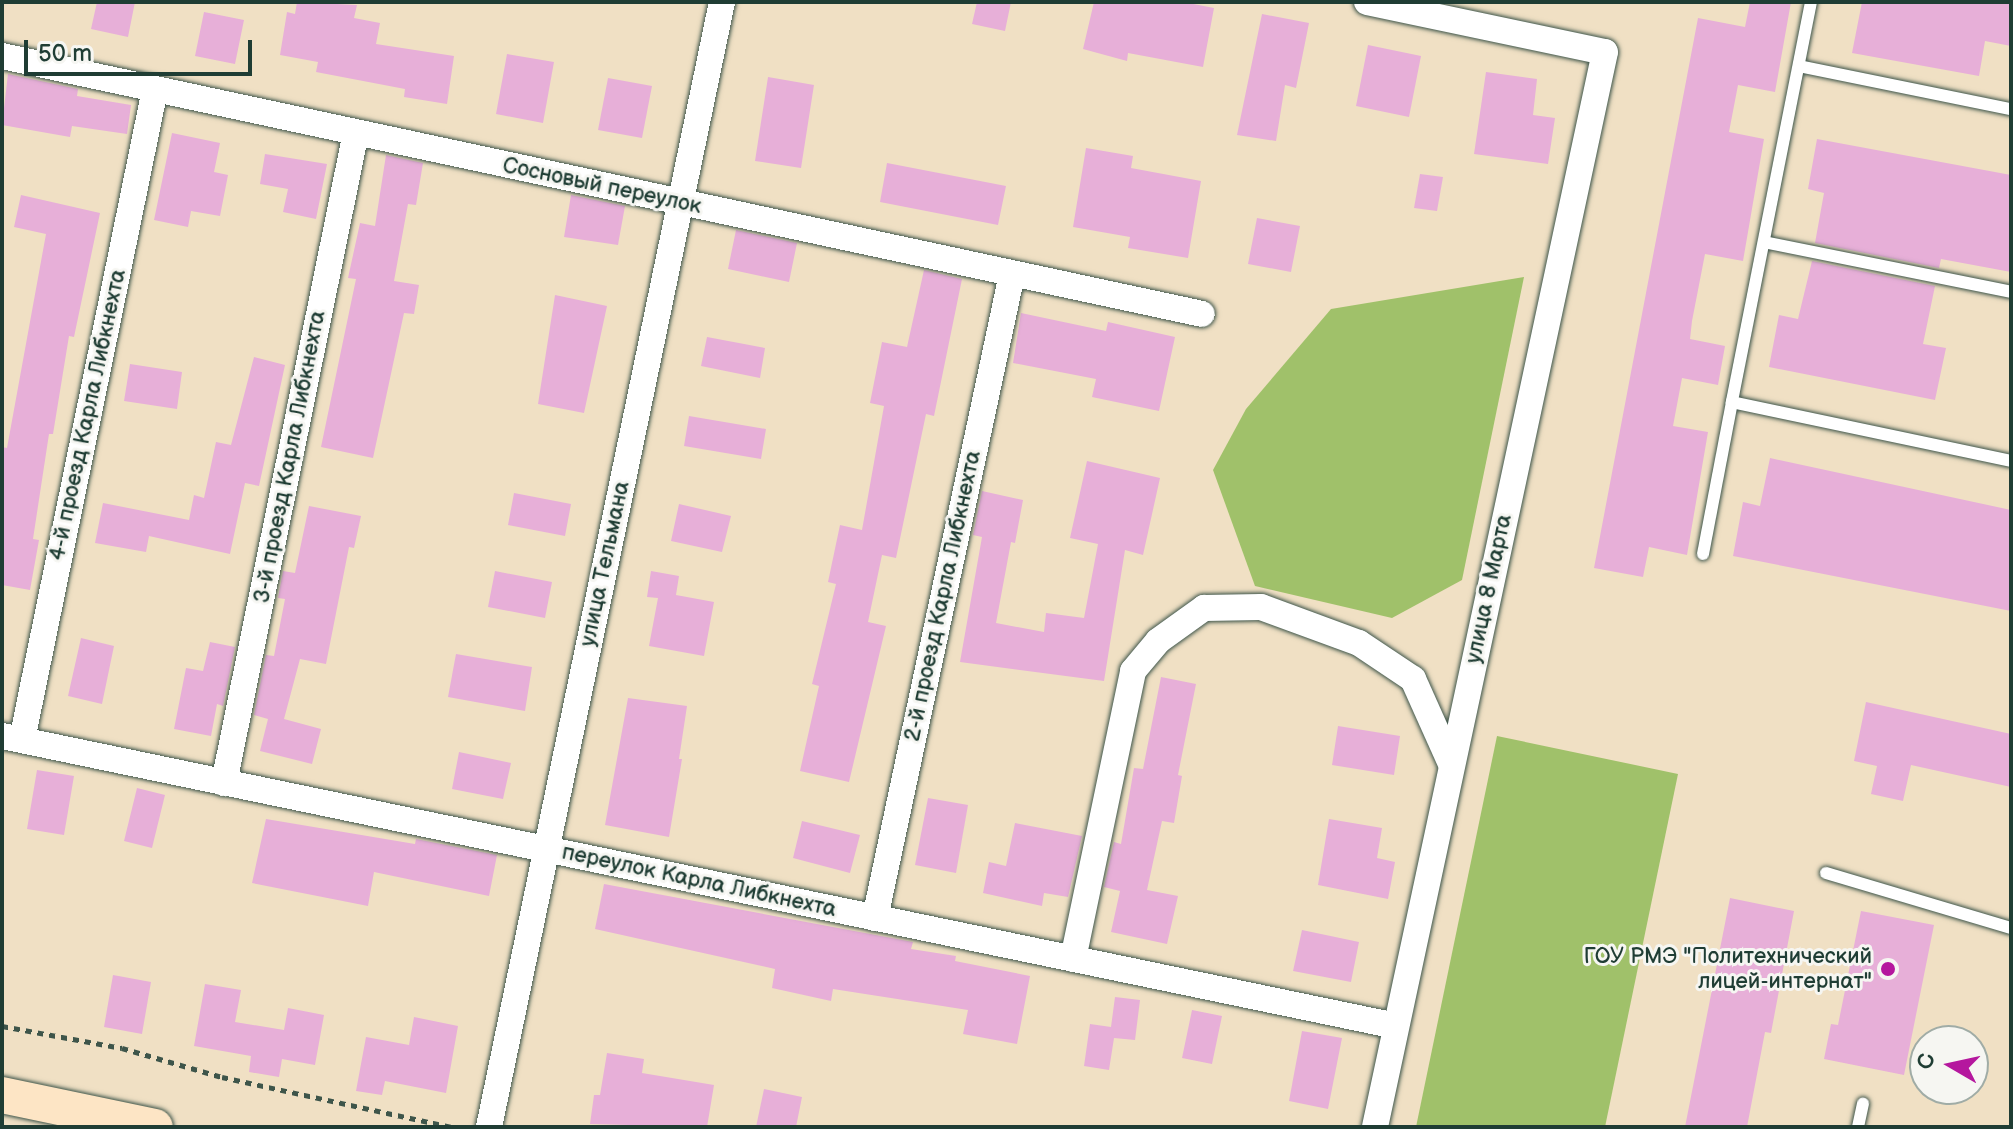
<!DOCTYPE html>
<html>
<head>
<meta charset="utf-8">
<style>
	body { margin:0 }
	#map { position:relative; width:2013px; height:1129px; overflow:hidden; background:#f0e0c4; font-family:"Balsamiq Sans",sans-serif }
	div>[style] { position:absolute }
	.green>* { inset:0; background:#a0c16a }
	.building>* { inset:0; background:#e7afd8 }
	.path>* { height:5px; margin-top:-2.5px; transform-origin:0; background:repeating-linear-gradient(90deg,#3e554a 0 6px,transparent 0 12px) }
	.roads { filter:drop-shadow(0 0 2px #3e554a) drop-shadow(0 0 2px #3e554a) }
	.service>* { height:12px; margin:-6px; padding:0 6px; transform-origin:6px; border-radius:6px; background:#fff }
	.minor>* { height:26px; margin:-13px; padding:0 13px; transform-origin:13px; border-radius:13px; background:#fff }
	.secondary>* { height:36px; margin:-18px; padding:0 18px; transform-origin:18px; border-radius:18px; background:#fde5c5 }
	.dots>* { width:22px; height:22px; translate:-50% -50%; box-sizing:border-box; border:4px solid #f6f6f2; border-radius:50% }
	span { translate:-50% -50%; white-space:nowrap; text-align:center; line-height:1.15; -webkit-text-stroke:6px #f6f6f2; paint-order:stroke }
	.street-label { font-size:22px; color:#1f3d34 }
	.poi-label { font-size:22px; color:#1f3d34 }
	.right { translate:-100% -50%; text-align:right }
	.frame { position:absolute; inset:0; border:4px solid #1f3d34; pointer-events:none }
	.north { position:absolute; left:1909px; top:1025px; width:80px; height:80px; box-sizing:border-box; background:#f6f6f2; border:2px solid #a0aca6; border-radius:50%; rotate:279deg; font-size:22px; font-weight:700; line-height:32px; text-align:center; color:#1f3d34 }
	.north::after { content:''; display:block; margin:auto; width:28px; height:36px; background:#b5179e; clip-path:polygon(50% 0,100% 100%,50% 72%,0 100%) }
	.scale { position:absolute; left:24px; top:40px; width:228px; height:36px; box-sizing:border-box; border:4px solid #1f3d34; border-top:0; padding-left:10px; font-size:24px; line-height:28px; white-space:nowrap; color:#1f3d34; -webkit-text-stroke:6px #f6f6f2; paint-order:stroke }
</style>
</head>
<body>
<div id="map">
	<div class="green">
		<div style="clip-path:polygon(1524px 277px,1462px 580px,1392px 618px,1255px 586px,1213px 470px,1246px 409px,1331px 309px)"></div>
		<div style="clip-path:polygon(1497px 736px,1678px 774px,1605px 1127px,1416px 1127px)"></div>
	</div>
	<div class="building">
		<div style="clip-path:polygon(97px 2px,135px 2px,128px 37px,91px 29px)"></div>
		<div style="clip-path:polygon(297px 2px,357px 5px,354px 18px,380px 23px,376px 44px,454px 56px,447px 104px,404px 97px,405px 89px,316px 72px,318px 62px,280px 55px,287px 12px,295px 14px)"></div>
		<div style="clip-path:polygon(977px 2px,1011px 2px,1005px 31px,972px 24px)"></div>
		<div style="clip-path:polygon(1094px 2px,1183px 2px,1214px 8px,1203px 67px,1128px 53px,1127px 61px,1083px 49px)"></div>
		<div style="clip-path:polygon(1750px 2px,1791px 2px,1775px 92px,1738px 85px,1729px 132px,1764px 139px,1743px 261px,1705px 254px,1692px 321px,1690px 339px,1725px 346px,1718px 385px,1682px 378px,1673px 426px,1708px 432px,1687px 555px,1649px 547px,1643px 577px,1594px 568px,1698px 18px,1745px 27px)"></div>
		<div style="clip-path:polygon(1862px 2px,2011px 2px,2011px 46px,1985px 41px,1979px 76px,1852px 53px)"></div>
		<div style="clip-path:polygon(204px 12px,244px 20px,235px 64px,195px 56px)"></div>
		<div style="clip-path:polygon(1262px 14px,1309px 23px,1296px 88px,1285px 85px,1276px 141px,1237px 135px)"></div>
		<div style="clip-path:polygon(1368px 45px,1421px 56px,1409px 117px,1356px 106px)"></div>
		<div style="clip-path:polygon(507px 54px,554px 62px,543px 123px,496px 114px)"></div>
		<div style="clip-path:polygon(1486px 72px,1537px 79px,1533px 115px,1555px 118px,1548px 164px,1474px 154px)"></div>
		<div style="clip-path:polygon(8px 74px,78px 89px,77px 96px,131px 105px,127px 134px,72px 126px,70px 137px,2px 125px)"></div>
		<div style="clip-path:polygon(768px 77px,814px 85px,801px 168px,755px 161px)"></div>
		<div style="clip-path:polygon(608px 78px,652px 86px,642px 138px,598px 130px)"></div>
		<div style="clip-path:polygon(172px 133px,220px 143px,214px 172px,228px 175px,220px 216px,191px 211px,188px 227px,154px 220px)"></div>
		<div style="clip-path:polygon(1817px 139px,2011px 175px,2011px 272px,1941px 259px,1939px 268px,1815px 243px,1824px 193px,1808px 189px)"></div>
		<div style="clip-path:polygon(1086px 148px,1133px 156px,1131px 168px,1201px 181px,1188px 258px,1128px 248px,1130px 237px,1073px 227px)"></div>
		<div style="clip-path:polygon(265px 154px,327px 164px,316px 219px,283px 212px,288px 189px,260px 184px)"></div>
		<div style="clip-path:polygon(386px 155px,423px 163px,416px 205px,408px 204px,394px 281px,419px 285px,414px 314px,404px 313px,373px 458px,321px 447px,356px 279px,348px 278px,360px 223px,375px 226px)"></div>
		<div style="clip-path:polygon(887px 163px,1006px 186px,998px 225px,880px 202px)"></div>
		<div style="clip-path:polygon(1420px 174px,1443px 177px,1437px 211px,1414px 208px)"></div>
		<div style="clip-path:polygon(21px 195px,100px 213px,74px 337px,69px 336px,53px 434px,49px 434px,33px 539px,39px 540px,30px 590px,2px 585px,2px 447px,7px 448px,46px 234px,14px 227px)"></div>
		<div style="clip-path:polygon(571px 195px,625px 206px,618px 245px,564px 237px)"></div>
		<div style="clip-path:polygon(1257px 218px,1300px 226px,1291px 272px,1248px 264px)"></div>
		<div style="clip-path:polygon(736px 230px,797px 243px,789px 282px,728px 269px)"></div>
		<div style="clip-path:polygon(1812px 261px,1935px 286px,1923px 344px,1946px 348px,1935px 400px,1769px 367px,1779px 315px,1798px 319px)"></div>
		<div style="clip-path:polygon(924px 270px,962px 279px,934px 416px,926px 414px,896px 558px,882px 555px,868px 622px,886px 626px,849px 782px,800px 771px,819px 686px,812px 684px,836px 584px,828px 582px,840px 525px,862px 530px,884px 406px,870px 403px,882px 342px,907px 347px)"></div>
		<div style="clip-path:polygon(555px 295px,607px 306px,584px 413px,538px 404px)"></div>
		<div style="clip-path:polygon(1021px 313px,1106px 331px,1108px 322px,1175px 337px,1159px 411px,1092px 397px,1096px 379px,1013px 363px)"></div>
		<div style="clip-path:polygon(707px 337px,765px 348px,760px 378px,701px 366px)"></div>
		<div style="clip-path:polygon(254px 357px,285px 365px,259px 486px,245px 483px,230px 554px,149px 536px,146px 552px,95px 543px,103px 503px,189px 520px,194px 495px,204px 498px,216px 442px,231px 445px)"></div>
		<div style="clip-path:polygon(130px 364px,182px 372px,177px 409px,124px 401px)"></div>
		<div style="clip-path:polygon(689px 416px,766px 429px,761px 459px,684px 446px)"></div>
		<div style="clip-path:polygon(1770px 458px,2011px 510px,2011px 611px,1733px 556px,1743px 502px,1760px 506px)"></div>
		<div style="clip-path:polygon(1087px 461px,1160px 478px,1143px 555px,1125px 550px,1104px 681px,960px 662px,982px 537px,973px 535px,982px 491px,1023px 500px,1015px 543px,1011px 542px,996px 623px,1044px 632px,1046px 613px,1084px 618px,1098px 544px,1070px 538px)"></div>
		<div style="clip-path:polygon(514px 493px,571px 504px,565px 536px,508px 525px)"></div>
		<div style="clip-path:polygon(679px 504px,731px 516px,722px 552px,671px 541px)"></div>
		<div style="clip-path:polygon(309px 506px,361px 516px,354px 548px,349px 547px,326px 664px,300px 659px,284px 719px,321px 729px,312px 764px,260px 751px,268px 719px,254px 715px,266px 655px,274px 656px,285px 599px,278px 598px,283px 571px,295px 573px)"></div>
		<div style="clip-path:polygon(495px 571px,552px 582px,545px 618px,488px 607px)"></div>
		<div style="clip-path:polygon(651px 571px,679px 576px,676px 595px,714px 602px,704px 656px,649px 646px,658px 598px,647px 597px)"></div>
		<div style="clip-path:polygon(81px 638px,114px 646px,102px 704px,68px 696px)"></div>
		<div style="clip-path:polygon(210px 642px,235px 647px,223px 706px,217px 704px,211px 736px,174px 729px,186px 668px,203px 671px)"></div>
		<div style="clip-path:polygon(456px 654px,532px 667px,525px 711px,448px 697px)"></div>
		<div style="clip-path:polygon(1161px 677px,1196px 684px,1178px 775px,1182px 776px,1174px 823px,1162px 821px,1147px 890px,1178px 896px,1167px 944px,1111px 932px,1120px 891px,1104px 887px,1114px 842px,1121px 844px,1134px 768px,1143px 769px)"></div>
		<div style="clip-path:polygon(628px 698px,687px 706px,679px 759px,682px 759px,669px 837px,605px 825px)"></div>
		<div style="clip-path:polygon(1866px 702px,2011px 734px,2011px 787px,1911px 765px,1903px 801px,1871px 794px,1877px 766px,1854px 761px)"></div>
		<div style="clip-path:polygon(1338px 726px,1400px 736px,1394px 775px,1332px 765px)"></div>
		<div style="clip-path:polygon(459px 752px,511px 763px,503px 799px,452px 789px)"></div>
		<div style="clip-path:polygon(37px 770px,74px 776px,64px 835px,27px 829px)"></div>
		<div style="clip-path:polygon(137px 788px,165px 795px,152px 848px,124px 841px)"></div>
		<div style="clip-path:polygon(928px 798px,968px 805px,956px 873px,915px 865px)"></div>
		<div style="clip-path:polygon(266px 819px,415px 844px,416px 839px,497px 855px,489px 896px,374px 872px,368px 906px,252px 883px)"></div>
		<div style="clip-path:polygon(1329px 819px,1382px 828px,1377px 858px,1395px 862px,1388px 899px,1318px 885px)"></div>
		<div style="clip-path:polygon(802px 821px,860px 835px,850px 873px,793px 858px)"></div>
		<div style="clip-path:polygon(1015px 823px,1082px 836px,1068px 897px,1044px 893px,1042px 906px,983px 893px,989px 862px,1006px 866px)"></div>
		<div style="clip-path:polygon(604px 884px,913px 942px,911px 949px,956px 956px,955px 961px,1030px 976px,1017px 1044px,963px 1034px,968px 1010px,833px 989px,831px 1001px,772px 988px,775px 969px,595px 929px)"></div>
		<div style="clip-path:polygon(1730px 898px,1794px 911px,1771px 1033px,1765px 1032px,1747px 1127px,1685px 1127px)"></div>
		<div style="clip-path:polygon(1861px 911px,1934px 925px,1904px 1075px,1824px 1059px,1831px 1024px,1838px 1025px)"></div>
		<div style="clip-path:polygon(1302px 930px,1359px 942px,1351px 982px,1293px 971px)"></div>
		<div style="clip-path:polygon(113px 975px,151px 982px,142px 1034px,104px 1027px)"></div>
		<div style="clip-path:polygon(205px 984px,241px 990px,235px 1022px,284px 1030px,288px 1008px,324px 1015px,315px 1065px,282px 1059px,279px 1077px,249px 1072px,251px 1056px,194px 1046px)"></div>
		<div style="clip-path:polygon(1115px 997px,1140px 1000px,1135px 1040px,1114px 1038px,1109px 1070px,1084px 1066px,1090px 1024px,1111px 1027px)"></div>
		<div style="clip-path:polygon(1192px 1010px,1222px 1016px,1212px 1064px,1182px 1058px)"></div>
		<div style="clip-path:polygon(414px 1017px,458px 1026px,446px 1093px,385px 1081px,382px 1095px,356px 1091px,366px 1037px,409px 1045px)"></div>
		<div style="clip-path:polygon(1302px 1031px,1342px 1038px,1328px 1109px,1289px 1101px)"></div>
		<div style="clip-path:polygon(607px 1053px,644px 1059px,642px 1073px,714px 1085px,707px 1127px,590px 1124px,594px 1095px,600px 1095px)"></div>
		<div style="clip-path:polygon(764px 1089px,802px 1097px,796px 1127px,756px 1127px)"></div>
	</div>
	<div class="path">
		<div style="left:2px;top:1026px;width:122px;rotate:10.4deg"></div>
		<div style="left:122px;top:1048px;width:104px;rotate:16.2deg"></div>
		<div style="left:222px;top:1077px;width:235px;rotate:12.3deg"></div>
	</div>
	<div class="roads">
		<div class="service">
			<div style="left:1811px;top:2px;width:408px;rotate:101.2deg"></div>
			<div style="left:1732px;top:402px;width:285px;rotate:11.9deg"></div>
			<div style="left:1799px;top:66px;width:216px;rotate:11.5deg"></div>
			<div style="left:1764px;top:242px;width:252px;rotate:11.4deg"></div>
			<div style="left:1703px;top:554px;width:155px;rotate:-79.2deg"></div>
			<div style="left:1826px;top:873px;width:193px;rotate:16.6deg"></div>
			<div style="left:1858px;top:1127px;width:24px;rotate:-78deg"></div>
		</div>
		<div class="minor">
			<div style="left:1367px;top:2px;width:243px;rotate:11.9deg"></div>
			<div style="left:1605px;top:52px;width:1099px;rotate:102.08deg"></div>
			<div style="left:2px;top:56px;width:1227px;rotate:12.13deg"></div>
			<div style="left:2px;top:736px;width:1424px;rotate:11.75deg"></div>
			<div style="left:22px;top:740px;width:664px;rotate:-78.45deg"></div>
			<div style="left:224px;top:783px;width:664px;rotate:-78.54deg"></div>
			<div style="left:875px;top:918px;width:658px;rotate:-77.99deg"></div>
			<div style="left:1073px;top:959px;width:294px;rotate:-78.2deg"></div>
			<div style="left:1133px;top:671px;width:39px;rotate:-50deg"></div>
			<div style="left:1158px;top:641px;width:57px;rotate:-35.7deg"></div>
			<div style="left:1204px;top:608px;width:57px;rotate:-1deg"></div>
			<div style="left:1261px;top:607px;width:104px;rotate:20.2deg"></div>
			<div style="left:1359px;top:643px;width:65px;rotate:33.7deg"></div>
			<div style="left:1413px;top:679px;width:93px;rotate:65.9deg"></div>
			<div style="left:489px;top:1127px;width:1149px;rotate:-78.3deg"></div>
		</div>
		<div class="secondary">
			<div style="left:2px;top:1095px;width:156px;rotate:11.8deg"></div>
		</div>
	</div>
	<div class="dots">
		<div style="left:1888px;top:969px;background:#b5179e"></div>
	</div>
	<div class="street-label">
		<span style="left:602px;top:186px;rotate:12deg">Сосновый переулок</span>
		<span style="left:88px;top:415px;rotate:-78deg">4-й проезд Карла Либкнехта</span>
		<span style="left:290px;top:457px;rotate:-79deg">3-й проезд Карла Либкнехта</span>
		<span style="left:605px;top:564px;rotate:-78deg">улица Тельмана</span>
		<span style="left:1489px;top:589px;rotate:-78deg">улица 8 Марта</span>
		<span style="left:943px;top:596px;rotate:-78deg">2-й проезд Карла Либкнехта</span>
		<span style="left:699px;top:881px;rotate:12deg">переулок Карла Либкнехта</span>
	</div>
	<div class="poi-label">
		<span class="right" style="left:1872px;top:969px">ГОУ РМЭ "Политехнический<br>лицей-интернат"</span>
	</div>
	<div class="frame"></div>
	<div class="north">С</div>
	<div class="scale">50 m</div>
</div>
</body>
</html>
